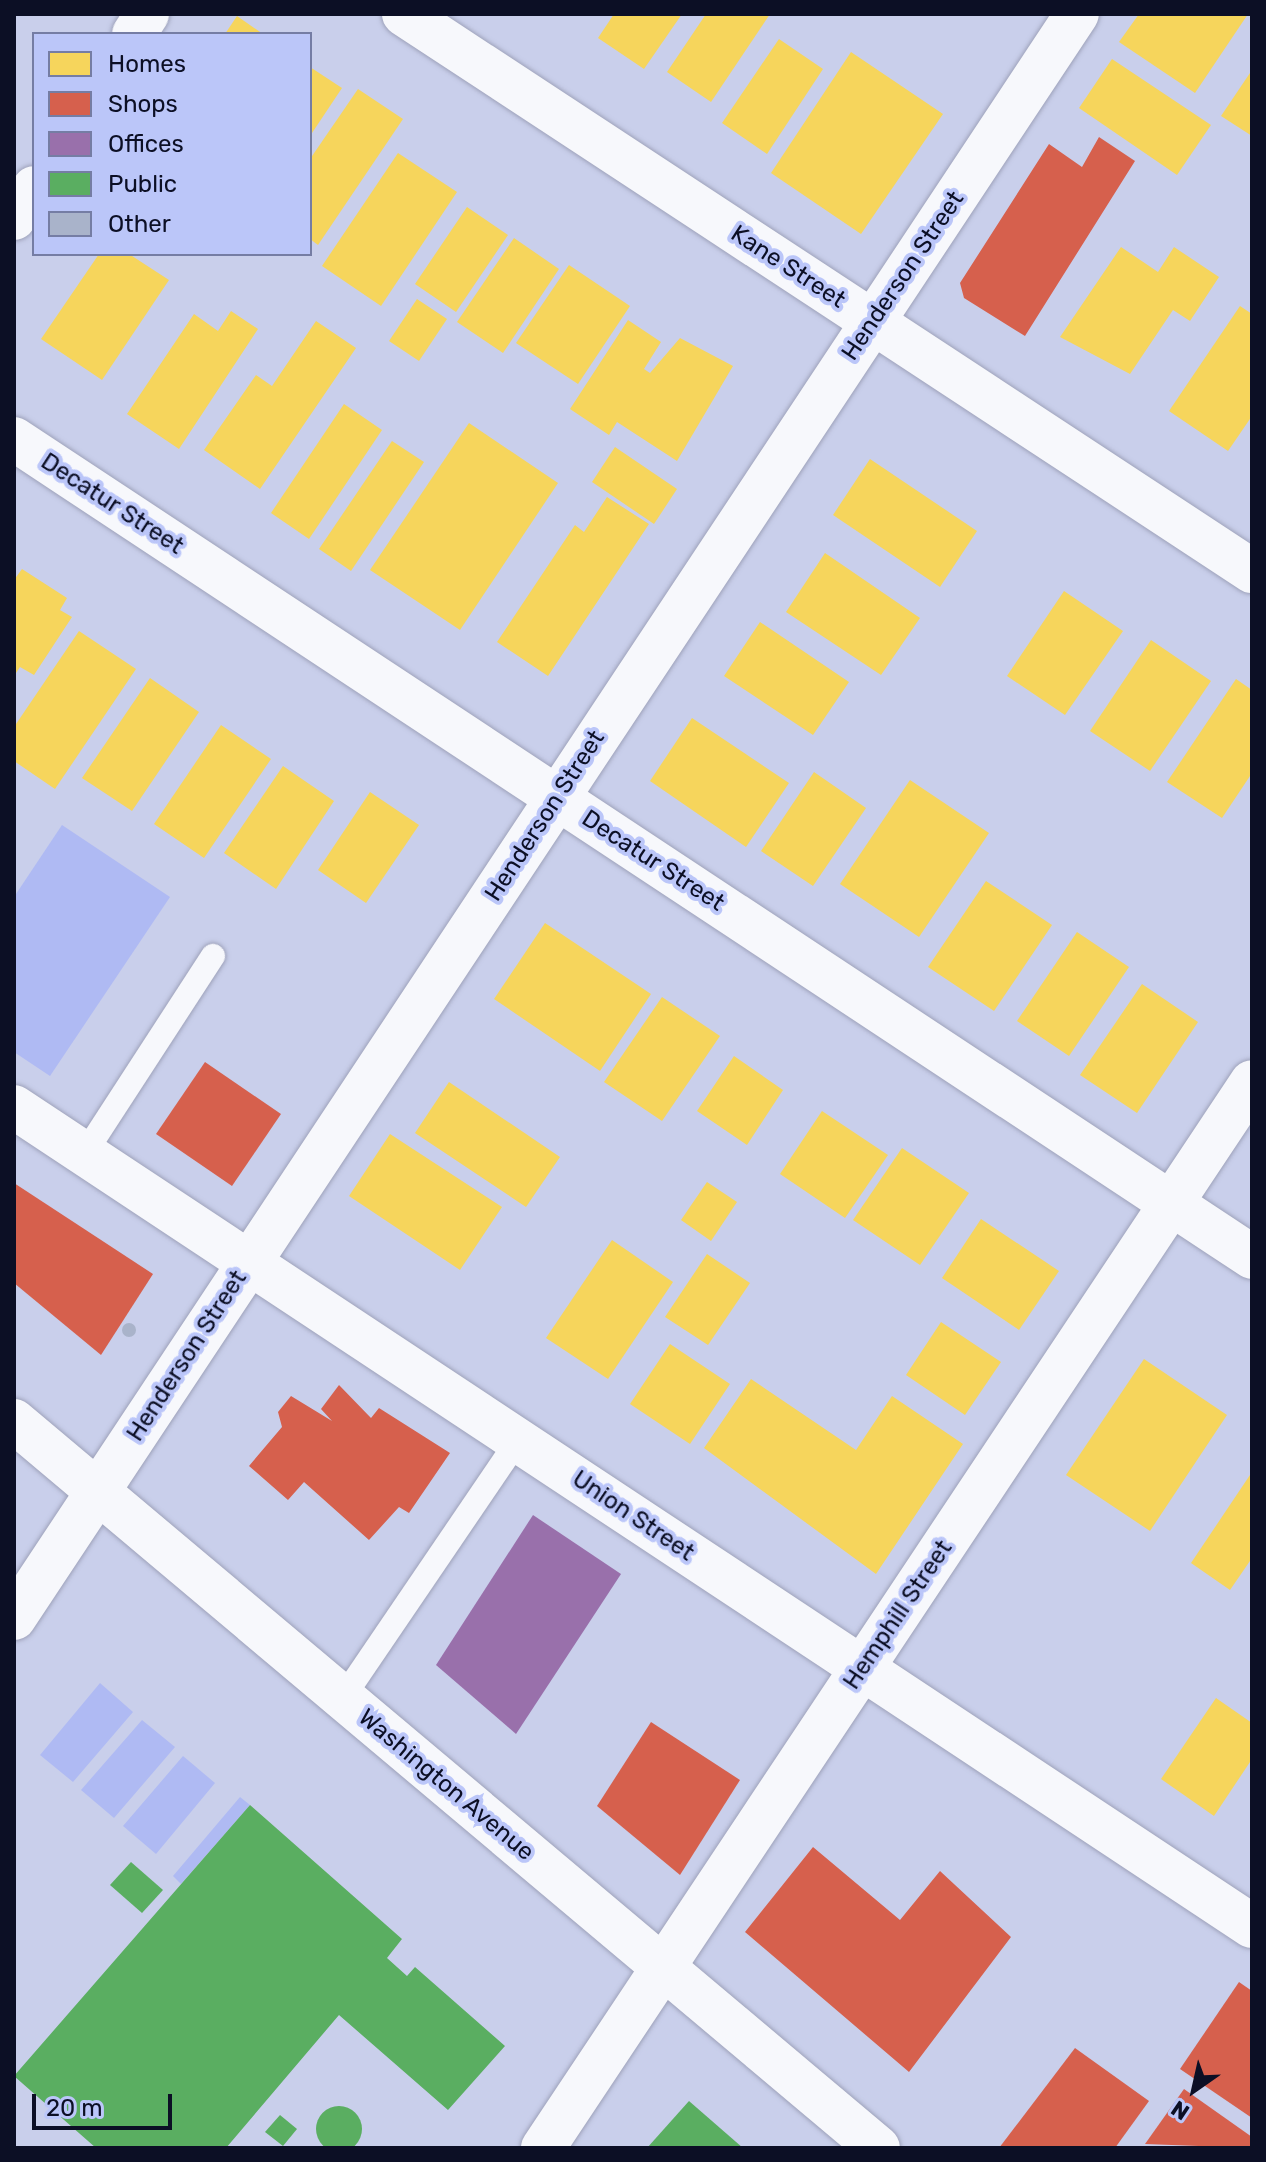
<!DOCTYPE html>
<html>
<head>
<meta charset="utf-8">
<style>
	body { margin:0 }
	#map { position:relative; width:1266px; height:2162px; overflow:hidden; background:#c9cfeb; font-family:Rubik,sans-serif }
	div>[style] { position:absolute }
	.green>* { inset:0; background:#afbaf3 }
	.homes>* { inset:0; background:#f6d55c }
	.shops>* { inset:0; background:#d6604d }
	.offices>* { inset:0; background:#9970ab }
	.public>* { inset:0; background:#5aae61 }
	.round { border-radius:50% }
	.building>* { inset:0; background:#a9b3ca }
	.roads { filter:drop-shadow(0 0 2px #9ea2ba) drop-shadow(0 0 2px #9ea2ba) }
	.service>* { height:24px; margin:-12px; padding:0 12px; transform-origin:12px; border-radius:12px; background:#f7f8fc }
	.minor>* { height:44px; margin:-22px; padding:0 22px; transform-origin:22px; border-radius:22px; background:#f7f8fc }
	.secondary>* { height:44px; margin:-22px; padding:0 22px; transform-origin:22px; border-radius:22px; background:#f7f8fc }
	span { translate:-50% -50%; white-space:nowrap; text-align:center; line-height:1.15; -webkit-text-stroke:8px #bbc6f9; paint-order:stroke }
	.street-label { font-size:24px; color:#0c0f25 }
	.frame { position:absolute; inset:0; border:16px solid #0c0f25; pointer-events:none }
	.legend { position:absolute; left:32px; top:32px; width:280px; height:224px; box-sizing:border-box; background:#bbc6f9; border:2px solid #757da4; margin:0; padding:10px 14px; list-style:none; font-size:24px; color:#0c0f25 }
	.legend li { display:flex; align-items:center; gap:16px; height:40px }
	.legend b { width:40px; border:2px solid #757da4 }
	.north { position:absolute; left:1154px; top:2050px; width:80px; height:80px; -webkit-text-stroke:6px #bbc6f9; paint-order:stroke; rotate:214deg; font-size:22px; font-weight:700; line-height:32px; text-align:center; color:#0c0f25 }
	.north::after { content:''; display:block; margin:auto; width:28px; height:36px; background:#0c0f25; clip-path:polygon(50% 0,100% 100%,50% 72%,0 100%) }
	.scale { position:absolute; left:32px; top:2094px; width:140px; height:36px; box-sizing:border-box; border:4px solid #0c0f25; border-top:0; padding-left:10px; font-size:24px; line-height:28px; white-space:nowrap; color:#0c0f25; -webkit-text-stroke:6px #bbc6f9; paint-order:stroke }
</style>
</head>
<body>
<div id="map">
	<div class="green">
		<div style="clip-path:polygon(62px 825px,170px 897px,50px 1076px,14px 1052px,14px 897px)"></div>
		<div style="clip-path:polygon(100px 1683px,133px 1712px,73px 1782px,40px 1755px)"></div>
		<div style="clip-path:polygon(142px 1720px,175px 1747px,114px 1818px,81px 1790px)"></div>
		<div style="clip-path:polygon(183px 1756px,215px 1783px,156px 1854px,123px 1826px)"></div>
		<div style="clip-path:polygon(240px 1797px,250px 1805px,181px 1884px,173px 1876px)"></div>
	</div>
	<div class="homes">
		<div style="clip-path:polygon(614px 14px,682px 14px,644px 69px,598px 38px)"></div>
		<div style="clip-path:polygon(706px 14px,770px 14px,711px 102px,667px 72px)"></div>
		<div style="clip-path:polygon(1139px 14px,1248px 14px,1195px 93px,1119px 42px)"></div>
		<div style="clip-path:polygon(237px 16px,263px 34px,225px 34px)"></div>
		<div style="clip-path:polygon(779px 39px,823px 69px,767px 154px,722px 123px)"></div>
		<div style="clip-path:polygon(851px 52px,943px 114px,861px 234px,771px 173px)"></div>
		<div style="clip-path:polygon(1112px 59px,1211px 125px,1177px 175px,1079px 108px)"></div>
		<div style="clip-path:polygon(310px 67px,342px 88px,310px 136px)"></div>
		<div style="clip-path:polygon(1252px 70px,1252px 136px,1221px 116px)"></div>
		<div style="clip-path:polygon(358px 89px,403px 119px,318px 245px,310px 239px,310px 159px)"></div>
		<div style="clip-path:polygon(398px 153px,457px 192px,381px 306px,322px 266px)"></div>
		<div style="clip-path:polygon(467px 207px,508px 235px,456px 312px,415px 284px)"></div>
		<div style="clip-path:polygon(514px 238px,559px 269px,503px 353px,457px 322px)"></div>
		<div style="clip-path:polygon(1121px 247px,1158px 272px,1174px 247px,1219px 277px,1190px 321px,1173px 310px,1130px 374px,1060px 337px)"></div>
		<div style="clip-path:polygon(99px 254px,129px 254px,169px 280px,102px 380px,41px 339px)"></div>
		<div style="clip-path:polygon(569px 265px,630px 306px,578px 384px,516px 343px)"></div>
		<div style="clip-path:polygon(417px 299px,447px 319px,419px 361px,389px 341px)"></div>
		<div style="clip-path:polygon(1240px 306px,1252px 314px,1252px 416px,1228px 451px,1169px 411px)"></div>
		<div style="clip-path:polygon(231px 311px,258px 329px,179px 449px,127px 414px,194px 314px,218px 331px)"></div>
		<div style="clip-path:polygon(628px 320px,661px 342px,644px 369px,650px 373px,680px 338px,733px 366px,677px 461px,617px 422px,609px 435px,570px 409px)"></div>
		<div style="clip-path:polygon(316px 321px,356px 348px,260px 489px,204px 450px,256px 375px,272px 386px)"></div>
		<div style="clip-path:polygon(344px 404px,382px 430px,309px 539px,271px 513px)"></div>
		<div style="clip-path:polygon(469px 423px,558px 483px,460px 630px,370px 570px)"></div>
		<div style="clip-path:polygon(392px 441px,424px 462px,351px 571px,319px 549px)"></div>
		<div style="clip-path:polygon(615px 447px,677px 489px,654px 524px,592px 482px)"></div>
		<div style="clip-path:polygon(870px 459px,977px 531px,940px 587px,833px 515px)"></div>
		<div style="clip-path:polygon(607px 497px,649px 524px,548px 676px,497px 642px,575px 525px,584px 532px)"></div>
		<div style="clip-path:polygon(825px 553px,920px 618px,881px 675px,786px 612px)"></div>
		<div style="clip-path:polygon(22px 569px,67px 598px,60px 610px,72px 617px,34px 675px,20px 667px,14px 676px,14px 580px)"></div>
		<div style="clip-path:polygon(1064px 591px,1123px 631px,1065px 715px,1007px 676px)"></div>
		<div style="clip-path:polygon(760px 622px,849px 682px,813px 735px,724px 676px)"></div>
		<div style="clip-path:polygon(79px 631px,136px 669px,55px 789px,14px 761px,14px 727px)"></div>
		<div style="clip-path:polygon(1151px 640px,1211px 681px,1150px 771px,1090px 731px)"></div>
		<div style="clip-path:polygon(150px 678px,199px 712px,132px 811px,82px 778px)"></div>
		<div style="clip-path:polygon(1236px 679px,1252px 690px,1252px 773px,1222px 818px,1167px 782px)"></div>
		<div style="clip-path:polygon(692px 718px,789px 783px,746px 847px,650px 781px)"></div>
		<div style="clip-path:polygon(221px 725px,271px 759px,204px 858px,154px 824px)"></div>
		<div style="clip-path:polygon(283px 766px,334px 801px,276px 889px,224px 853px)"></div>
		<div style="clip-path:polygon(814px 772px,866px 808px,813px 886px,761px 851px)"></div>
		<div style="clip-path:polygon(910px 780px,989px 833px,919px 937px,840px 884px)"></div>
		<div style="clip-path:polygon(370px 792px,419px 825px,366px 903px,318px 870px)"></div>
		<div style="clip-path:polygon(986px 881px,1052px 925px,994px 1011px,928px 967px)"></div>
		<div style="clip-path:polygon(545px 923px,651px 994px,600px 1071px,494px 999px)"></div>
		<div style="clip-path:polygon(1077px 932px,1129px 967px,1069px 1056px,1017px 1021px)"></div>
		<div style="clip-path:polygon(1142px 984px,1198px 1022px,1137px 1113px,1080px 1075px)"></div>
		<div style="clip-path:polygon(662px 997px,720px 1036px,662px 1121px,604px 1082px)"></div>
		<div style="clip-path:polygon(734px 1056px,783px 1090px,747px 1145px,697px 1111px)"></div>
		<div style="clip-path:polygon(449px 1082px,560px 1157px,526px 1207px,415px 1133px)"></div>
		<div style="clip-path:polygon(822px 1111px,888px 1155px,845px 1218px,780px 1174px)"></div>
		<div style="clip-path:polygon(390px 1134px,502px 1207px,460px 1270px,349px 1196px)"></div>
		<div style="clip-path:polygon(902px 1148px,969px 1193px,920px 1265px,853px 1220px)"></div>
		<div style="clip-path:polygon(707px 1182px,737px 1202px,711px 1241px,681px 1220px)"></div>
		<div style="clip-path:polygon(981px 1219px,1059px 1271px,1019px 1330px,942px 1278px)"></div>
		<div style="clip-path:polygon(612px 1240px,673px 1282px,608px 1379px,546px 1338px)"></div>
		<div style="clip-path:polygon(707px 1254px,750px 1283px,708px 1345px,665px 1317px)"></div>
		<div style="clip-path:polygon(941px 1322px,1001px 1362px,965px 1415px,906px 1375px)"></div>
		<div style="clip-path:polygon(670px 1344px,730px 1384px,690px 1444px,630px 1404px)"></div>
		<div style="clip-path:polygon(1144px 1359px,1227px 1415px,1150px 1531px,1066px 1475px)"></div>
		<div style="clip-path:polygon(751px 1379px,856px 1450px,892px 1396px,963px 1444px,876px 1574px,704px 1448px)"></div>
		<div style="clip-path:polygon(1252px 1472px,1252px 1558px,1230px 1590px,1191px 1563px)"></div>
		<div style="clip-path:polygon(1216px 1698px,1252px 1723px,1252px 1759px,1214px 1816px,1161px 1779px)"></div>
	</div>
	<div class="shops">
		<div style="clip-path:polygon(1099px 137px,1135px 161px,1025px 336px,964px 298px,960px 283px,1049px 144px,1082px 167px)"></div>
		<div style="clip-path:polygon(205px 1062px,281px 1114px,232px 1186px,156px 1134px)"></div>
		<div style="clip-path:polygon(14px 1183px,153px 1274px,101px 1355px,14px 1283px)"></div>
		<div style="clip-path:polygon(339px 1385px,371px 1418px,379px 1408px,450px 1453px,409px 1513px,399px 1507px,369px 1540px,304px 1482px,288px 1500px,249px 1466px,282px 1427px,278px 1412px,291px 1396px,332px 1421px,321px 1409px)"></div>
		<div style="clip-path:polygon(651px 1722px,740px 1780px,680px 1875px,597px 1806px)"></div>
		<div style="clip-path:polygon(813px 1847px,900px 1920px,940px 1871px,1011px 1937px,909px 2072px,745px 1932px)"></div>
		<div style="clip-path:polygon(1239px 1982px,1252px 1991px,1252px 2118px,1180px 2069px)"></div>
		<div style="clip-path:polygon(1075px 2048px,1149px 2101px,1115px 2148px,999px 2148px)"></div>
		<div style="clip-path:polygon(1184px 2089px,1252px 2137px,1252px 2148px,1145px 2144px)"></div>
	</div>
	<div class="offices">
		<div style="clip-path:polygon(533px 1515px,621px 1574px,516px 1734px,436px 1665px)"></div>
	</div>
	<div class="public">
		<div style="clip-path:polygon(250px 1805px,402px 1939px,387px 1958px,407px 1976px,415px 1967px,505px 2046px,448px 2110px,339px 2015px,226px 2148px,96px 2148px,14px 2076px)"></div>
		<div style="clip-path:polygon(131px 1862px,163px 1890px,142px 1913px,110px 1885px)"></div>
		<div style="clip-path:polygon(689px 2101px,743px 2148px,647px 2148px)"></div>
		<div class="round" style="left:316px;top:2106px;width:46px;height:46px"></div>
		<div style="clip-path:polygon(280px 2115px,297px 2129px,283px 2146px,265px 2132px)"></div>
	</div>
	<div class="building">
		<div class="round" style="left:122px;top:1323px;width:14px;height:14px"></div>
	</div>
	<div class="roads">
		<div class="service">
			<div style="left:85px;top:1153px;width:235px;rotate:-57deg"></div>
			<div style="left:342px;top:1699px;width:313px;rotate:-55.8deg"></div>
		</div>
		<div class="minor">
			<div style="left:404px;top:14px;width:1015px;rotate:33.3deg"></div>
			<div style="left:134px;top:34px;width:24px;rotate:-57deg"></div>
			<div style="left:14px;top:218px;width:36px;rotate:-56deg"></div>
			<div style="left:14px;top:439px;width:1484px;rotate:33.45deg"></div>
			<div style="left:14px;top:1107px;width:1484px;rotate:33.49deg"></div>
			<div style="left:14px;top:1618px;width:1924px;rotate:-56.47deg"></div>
			<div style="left:543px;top:2148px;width:1280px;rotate:-56.37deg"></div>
		</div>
		<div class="secondary">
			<div style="left:14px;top:1421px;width:1129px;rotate:40.08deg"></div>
		</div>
	</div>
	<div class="street-label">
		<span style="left:788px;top:267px;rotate:33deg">Kane Street</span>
		<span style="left:903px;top:276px;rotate:-56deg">Henderson Street</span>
		<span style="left:112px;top:504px;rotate:33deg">Decatur Street</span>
		<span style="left:545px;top:816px;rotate:-57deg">Henderson Street</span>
		<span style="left:653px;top:861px;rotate:33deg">Decatur Street</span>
		<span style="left:187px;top:1356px;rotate:-57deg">Henderson Street</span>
		<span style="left:633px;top:1516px;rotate:34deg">Union Street</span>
		<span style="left:898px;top:1615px;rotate:-56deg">Hemphill Street</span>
		<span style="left:446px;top:1785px;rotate:40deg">Washington Avenue</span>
	</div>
	<div class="frame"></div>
	<ul class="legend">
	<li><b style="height:22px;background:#f6d55c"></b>Homes</li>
	<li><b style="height:22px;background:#d6604d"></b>Shops</li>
	<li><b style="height:22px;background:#9970ab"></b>Offices</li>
	<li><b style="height:22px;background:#5aae61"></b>Public</li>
	<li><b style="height:22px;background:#a9b3ca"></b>Other</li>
	</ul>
	<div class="north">N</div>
	<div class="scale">20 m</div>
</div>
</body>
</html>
